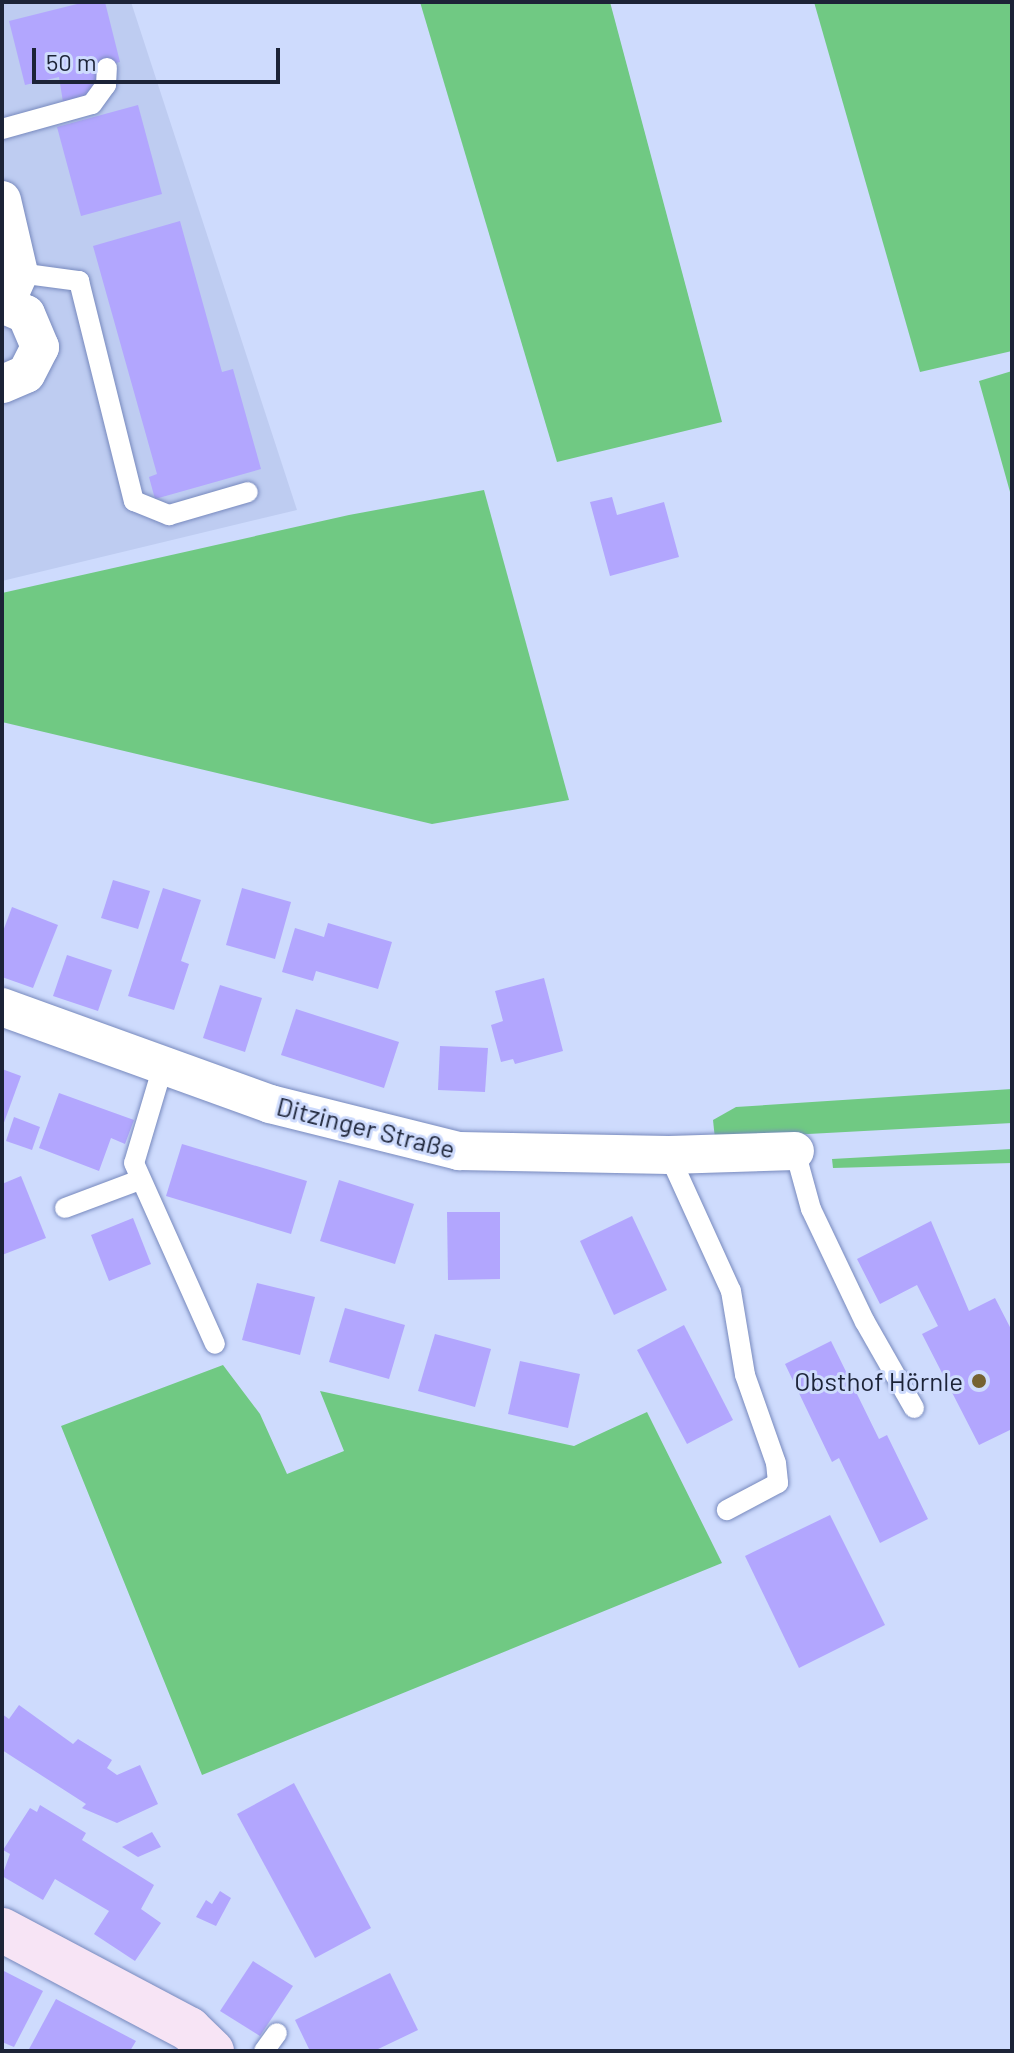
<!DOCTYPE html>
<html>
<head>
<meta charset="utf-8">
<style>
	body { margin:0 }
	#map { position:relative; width:1014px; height:2053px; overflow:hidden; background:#cedbfd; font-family:Barlow,sans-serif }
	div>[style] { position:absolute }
	.built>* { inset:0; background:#beccf1 }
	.green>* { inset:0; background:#70c983 }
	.building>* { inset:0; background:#b2a6fe }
	.roads { filter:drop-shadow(0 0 2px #7789bd) drop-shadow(0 0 2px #7789bd) }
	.lane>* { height:20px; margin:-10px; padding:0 10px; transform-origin:10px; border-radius:10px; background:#fff }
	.street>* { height:38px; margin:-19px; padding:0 19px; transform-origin:19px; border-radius:19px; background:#fff }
	.secondary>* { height:44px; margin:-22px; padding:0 22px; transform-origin:22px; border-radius:22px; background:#f7e4f5 }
	.dots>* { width:22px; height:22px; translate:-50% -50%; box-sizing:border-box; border:4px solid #cedbfd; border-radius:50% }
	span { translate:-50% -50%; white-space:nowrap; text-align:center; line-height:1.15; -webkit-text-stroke:6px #cedbfd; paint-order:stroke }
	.street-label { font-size:26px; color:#1c2337 }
	.poi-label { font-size:26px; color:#1c2337 }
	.right { translate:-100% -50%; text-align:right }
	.frame { position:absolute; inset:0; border:4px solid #1c2337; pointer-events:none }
	.scale { position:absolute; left:32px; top:48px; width:248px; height:36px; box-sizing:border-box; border:4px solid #1c2337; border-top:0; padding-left:10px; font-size:24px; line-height:28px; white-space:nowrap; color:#1c2337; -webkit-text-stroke:6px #cedbfd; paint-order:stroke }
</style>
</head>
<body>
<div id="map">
	<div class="built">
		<div style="clip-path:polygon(2px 2px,131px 2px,297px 510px,2px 581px)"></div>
	</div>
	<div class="green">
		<div style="clip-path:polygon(420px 2px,610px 2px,722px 422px,557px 462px)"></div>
		<div style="clip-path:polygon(814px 2px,1012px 2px,1012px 351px,920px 372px)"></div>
		<div style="clip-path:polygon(1012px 371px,1012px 499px,979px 381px)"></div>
		<div style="clip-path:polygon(484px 490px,569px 800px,432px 824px,2px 722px,2px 593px,349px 515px)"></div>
		<div style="clip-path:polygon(1012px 1089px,1012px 1123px,715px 1139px,713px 1120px,736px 1107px)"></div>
		<div style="clip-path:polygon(1012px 1149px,1012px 1163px,833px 1168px,832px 1159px)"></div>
		<div style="clip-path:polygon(223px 1365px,260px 1414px,287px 1474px,344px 1451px,320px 1391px,574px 1446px,647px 1412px,722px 1563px,202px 1775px,61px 1426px)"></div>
	</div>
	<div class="building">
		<div style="clip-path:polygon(85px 2px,105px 2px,120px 62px,99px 67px,101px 78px,86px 96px,63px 102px,59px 77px,25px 85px,9px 21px)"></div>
		<div style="clip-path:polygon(138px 105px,162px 194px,81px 216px,57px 127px)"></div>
		<div style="clip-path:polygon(180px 221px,222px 372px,233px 369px,261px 469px,155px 499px,149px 477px,157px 474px,93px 246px)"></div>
		<div style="clip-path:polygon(612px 497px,617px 515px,664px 502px,679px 557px,610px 576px,590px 502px)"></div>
		<div style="clip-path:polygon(113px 880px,150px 891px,138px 929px,101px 918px)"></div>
		<div style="clip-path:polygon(163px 888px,201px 900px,181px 961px,189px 964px,174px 1010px,128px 996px)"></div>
		<div style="clip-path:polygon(242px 888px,291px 902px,275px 959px,226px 945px)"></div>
		<div style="clip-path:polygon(12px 907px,58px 925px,33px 988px,2px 977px,2px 934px)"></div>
		<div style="clip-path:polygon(328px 923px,392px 942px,378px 989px,316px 971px,313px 981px,282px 972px,295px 928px,324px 937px)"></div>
		<div style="clip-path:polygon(67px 955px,112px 970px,98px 1011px,53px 996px)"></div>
		<div style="clip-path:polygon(544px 978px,563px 1051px,515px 1064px,513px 1059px,501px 1062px,491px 1025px,503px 1021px,495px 991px)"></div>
		<div style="clip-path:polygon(220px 985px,262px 998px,245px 1052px,203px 1038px)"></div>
		<div style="clip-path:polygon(296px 1009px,399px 1042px,384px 1088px,281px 1055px)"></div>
		<div style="clip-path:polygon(440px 1046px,488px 1048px,485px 1092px,438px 1090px)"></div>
		<div style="clip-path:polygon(2px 1069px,21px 1076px,2px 1128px)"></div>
		<div style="clip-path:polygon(59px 1093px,134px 1120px,125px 1144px,111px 1138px,99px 1171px,39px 1148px)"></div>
		<div style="clip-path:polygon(14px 1117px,40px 1127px,32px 1150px,6px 1141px)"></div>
		<div style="clip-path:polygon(182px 1144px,307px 1181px,291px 1234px,166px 1196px)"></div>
		<div style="clip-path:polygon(21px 1176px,46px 1238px,2px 1255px,2px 1184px)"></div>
		<div style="clip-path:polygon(339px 1180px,414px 1204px,395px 1264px,320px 1241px)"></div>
		<div style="clip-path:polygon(447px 1212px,500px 1212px,500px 1279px,448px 1280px)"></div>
		<div style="clip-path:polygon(632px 1216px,667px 1290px,614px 1315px,580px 1241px)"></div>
		<div style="clip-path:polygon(133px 1218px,151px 1264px,109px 1281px,91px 1235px)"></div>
		<div style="clip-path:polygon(931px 1221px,969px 1311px,995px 1298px,1012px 1331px,1012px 1429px,979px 1445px,922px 1334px,938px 1326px,917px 1285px,880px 1304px,857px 1259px)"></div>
		<div style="clip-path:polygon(257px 1283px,315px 1297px,300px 1355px,242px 1340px)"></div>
		<div style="clip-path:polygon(345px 1308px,405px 1325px,389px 1379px,329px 1362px)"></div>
		<div style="clip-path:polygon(684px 1325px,733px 1420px,687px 1444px,637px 1350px)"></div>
		<div style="clip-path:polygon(435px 1334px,491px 1349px,475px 1407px,418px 1391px)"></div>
		<div style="clip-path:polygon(831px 1341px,879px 1439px,887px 1435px,928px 1519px,880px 1543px,839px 1458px,832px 1462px,785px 1364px)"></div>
		<div style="clip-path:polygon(520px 1361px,580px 1374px,568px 1428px,508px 1414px)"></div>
		<div style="clip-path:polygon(830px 1515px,885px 1625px,799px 1668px,745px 1556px)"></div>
		<div style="clip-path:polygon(19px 1705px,73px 1744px,78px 1739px,112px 1760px,107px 1768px,117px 1775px,140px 1765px,158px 1804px,117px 1823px,82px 1808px,86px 1804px,2px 1750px,2px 1714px,9px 1719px)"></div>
		<div style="clip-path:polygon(294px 1783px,371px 1928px,315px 1958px,237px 1814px)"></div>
		<div style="clip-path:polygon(40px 1805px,86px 1833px,82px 1840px,154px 1885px,141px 1909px,161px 1923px,135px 1961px,94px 1934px,109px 1911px,55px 1879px,43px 1900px,2px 1876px,10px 1854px,3px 1850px,30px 1808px,37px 1812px)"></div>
		<div style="clip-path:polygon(152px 1832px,161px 1847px,138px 1857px,122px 1847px)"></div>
		<div style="clip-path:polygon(220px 1891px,231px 1898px,216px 1926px,196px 1917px,206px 1900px,212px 1904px)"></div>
		<div style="clip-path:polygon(253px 1961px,293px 1986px,260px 2036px,220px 2011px)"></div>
		<div style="clip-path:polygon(2px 1970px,43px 1991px,14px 2047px,2px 2042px)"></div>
		<div style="clip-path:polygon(390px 1973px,418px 2030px,374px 2051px,310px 2051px,295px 2020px)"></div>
		<div style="clip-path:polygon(56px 1999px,136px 2041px,130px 2051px,28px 2051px)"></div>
	</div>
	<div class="roads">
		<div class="lane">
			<div style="left:2px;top:129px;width:93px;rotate:-15.5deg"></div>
			<div style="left:92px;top:104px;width:24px;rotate:-54deg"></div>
			<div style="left:106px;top:85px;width:17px;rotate:-87deg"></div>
			<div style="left:19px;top:273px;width:61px;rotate:7.6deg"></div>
			<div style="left:79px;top:281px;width:227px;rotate:76deg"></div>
			<div style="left:134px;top:501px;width:38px;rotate:22deg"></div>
			<div style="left:169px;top:515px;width:82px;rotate:-16.2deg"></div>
			<div style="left:163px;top:1066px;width:101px;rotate:106.6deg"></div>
			<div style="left:134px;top:1163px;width:198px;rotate:65.9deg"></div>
			<div style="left:795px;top:1151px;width:60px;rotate:74.6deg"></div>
			<div style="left:811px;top:1209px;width:125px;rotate:64.5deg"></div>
			<div style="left:865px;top:1322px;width:99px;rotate:60.3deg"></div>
			<div style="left:669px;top:1155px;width:149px;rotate:65.5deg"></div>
			<div style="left:731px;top:1291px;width:85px;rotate:80.5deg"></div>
			<div style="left:745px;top:1375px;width:93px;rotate:70.6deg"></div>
			<div style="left:776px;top:1463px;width:20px;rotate:84deg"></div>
			<div style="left:778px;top:1483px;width:58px;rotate:152.1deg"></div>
			<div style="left:65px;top:1208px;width:80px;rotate:-20.5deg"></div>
			<div style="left:264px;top:2051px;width:22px;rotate:-54deg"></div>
		</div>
		<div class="street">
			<div style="left:2px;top:200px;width:75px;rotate:76.9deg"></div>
			<div style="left:19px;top:273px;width:34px;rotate:114deg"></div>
			<div style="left:2px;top:304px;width:26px;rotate:23deg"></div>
			<div style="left:26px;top:314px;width:36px;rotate:67deg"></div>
			<div style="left:40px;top:347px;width:30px;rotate:117deg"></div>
			<div style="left:26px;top:374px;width:26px;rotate:157deg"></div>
			<div style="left:2px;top:1007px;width:285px;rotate:19.9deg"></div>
			<div style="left:270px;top:1104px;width:195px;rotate:14deg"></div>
			<div style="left:459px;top:1151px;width:210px;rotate:1.1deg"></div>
			<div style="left:669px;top:1155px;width:126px;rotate:-1.8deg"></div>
		</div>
		<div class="secondary">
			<div style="left:2px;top:1930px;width:212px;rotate:27.9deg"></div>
			<div style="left:189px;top:2029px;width:32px;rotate:44deg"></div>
		</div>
	</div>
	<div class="dots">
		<div style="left:979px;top:1381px;background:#756231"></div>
	</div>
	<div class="street-label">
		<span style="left:366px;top:1127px;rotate:14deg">Ditzinger Straße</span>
	</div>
	<div class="poi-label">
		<span class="right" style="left:963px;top:1381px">Obsthof Hörnle</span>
	</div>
	<div class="frame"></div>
	<div class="scale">50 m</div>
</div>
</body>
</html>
